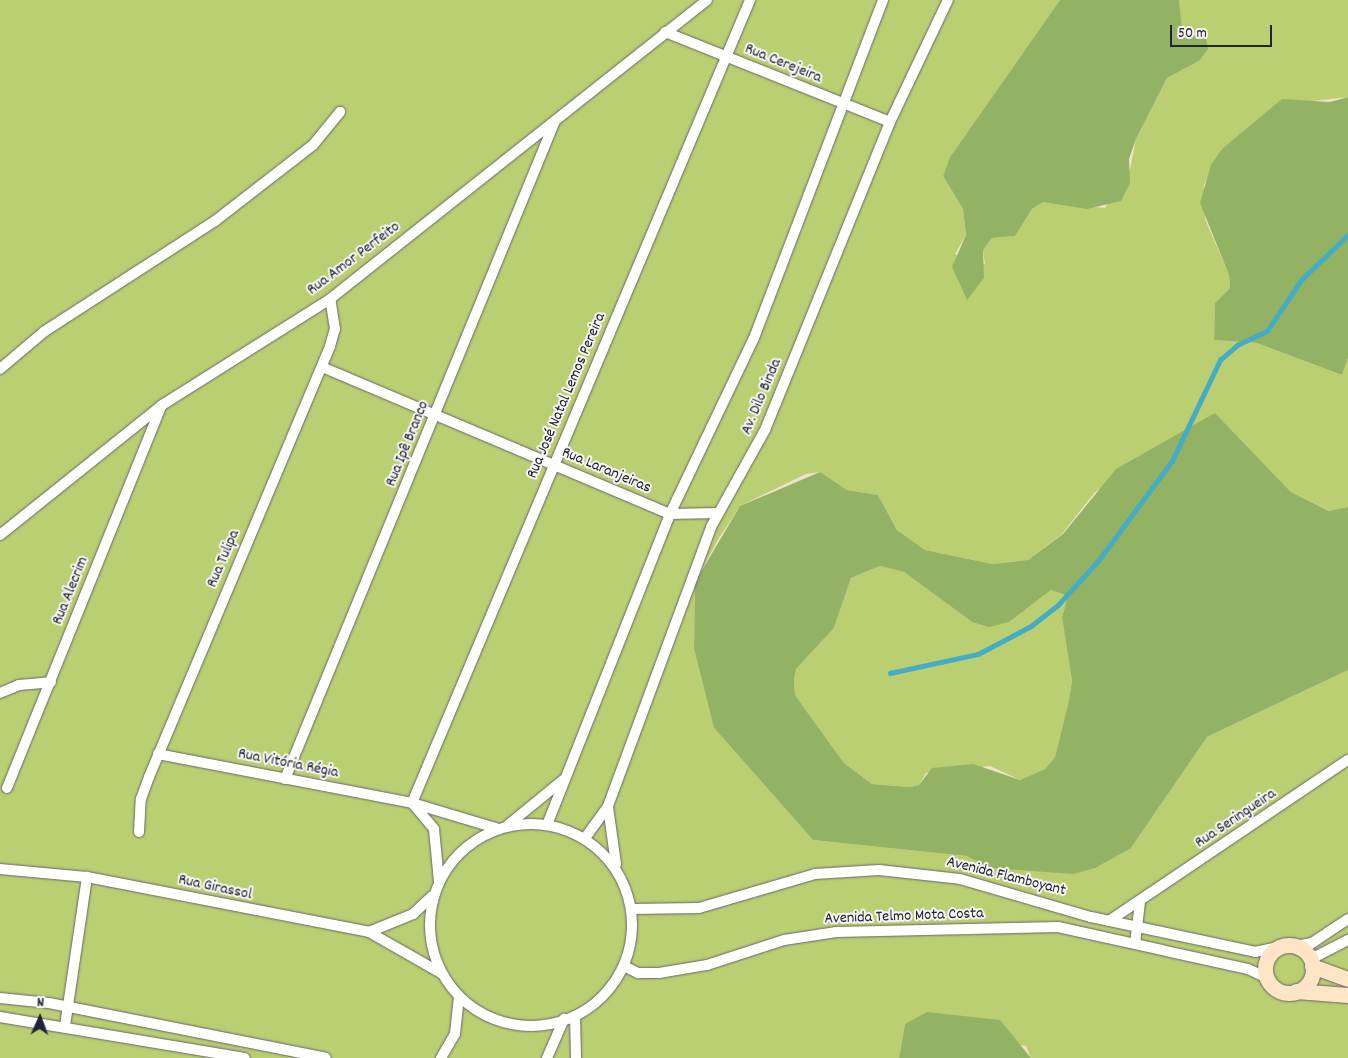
<!DOCTYPE html>
<html>
<head>
<meta charset="utf-8">
<style>
	body { margin:0 }
	#map { position:relative; width:1348px; height:1058px; overflow:hidden; background:#f0e2c7; font-family:Dekko,sans-serif }
	div>[style] { position:absolute }
	.green>* { inset:0; background:#bacf72 }
	.forest>* { inset:0; background:#93b264 }
	.stream>* { height:4.5px; margin:-2.25px; padding:0 2.25px; transform-origin:2.25px; border-radius:2.25px; background:#44acc4 }
	.roads { filter:drop-shadow(0 0 1px #6a656c) drop-shadow(0 0 1px #6a656c) }
	.street>* { height:10px; margin:-5px; padding:0 5px; transform-origin:5px; border-radius:5px; background:#fff }
	.street>.ring { margin:-5px; padding:0; box-sizing:content-box; background:none; border:10px solid #fff; border-radius:50% }
	.secondary>* { height:15px; margin:-7.5px; padding:0 7.5px; transform-origin:7.5px; border-radius:7.5px; background:#fde5c5 }
	.secondary>.ring { margin:-7.5px; padding:0; box-sizing:content-box; background:none; border:15px solid #fde5c5; border-radius:50% }
	span { translate:-50% -50%; white-space:nowrap; text-align:center; line-height:1.15; -webkit-text-stroke:4px #f6f6f2; paint-order:stroke }
	.street-label { font-size:16px; color:#22223b }
	.north { position:absolute; left:15px; top:993px; width:50px; height:50px; -webkit-text-stroke:4px #f6f6f2; paint-order:stroke; rotate:2deg; font-size:14px; font-weight:700; line-height:20px; text-align:center; color:#22223b }
	.north::after { content:''; display:block; margin:auto; width:18px; height:22px; background:#22223b; clip-path:polygon(50% 0,100% 100%,50% 72%,0 100%) }
	.scale { position:absolute; left:1170px; top:25px; width:102px; height:22px; box-sizing:border-box; border:2px solid #22223b; border-top:0; padding-left:6px; font-size:15px; line-height:18px; white-space:nowrap; color:#22223b; -webkit-text-stroke:4px #f6f6f2; paint-order:stroke }
</style>
</head>
<body>
<div id="map">
	<div class="green">
		<div style="clip-path:polygon(0 0,1060px 0,950px 157px,943px 176px,963px 209px,966px 235px,955px 254px,985px 264px,983px 250px,992px 238px,1015px 236px,1032px 209px,1043px 202px,1105px 208px,1130px 169px,1136px 139px,1167px 78px,1199px 61px,1197px 35px,1182px 27px,1179px 0,1348px 0,1348px 97px,1294px 103px,1222px 149px,1204px 185px,1205px 219px,1229px 275px,1230px 288px,1215px 303px,1214px 340px,1257px 343px,1342px 375px,1348px 358px,1348px 507px,1330px 511px,1291px 492px,1215px 413px,1095px 492px,1062px 534px,1028px 560px,993px 564px,925px 550px,897px 530px,878px 495px,847px 490px,820px 472px,806px 474px,740px 506px,719px 538px,695px 582px,694px 649px,714px 728px,813px 840px,966px 856px,991px 868px,1131px 848px,1207px 737px,1348px 670px,1348px 1058px,1031px 1058px,1026px 1046px,905px 1024px,899px 1058px,0 1058px)"></div>
		<div style="clip-path:polygon(880px 566px,904px 572px,972px 622px,1009px 622px,1051px 590px,1068px 596px,1062px 617px,1072px 681px,1069px 700px,1055px 757px,1045px 769px,1020px 780px,990px 766px,926px 773px,919px 785px,910px 787px,872px 784px,844px 763px,795px 695px,794px 680px,796px 669px,834px 628px,851px 578px)"></div>
	</div>
	<div class="forest">
		<div style="clip-path:polygon(1060px 0,1179px 0,1182px 27px,1186px 33px,1206px 38px,1208px 49px,1199px 61px,1167px 78px,1136px 139px,1129px 159px,1130px 183px,1121px 201px,1087px 209px,1043px 202px,1032px 209px,1015px 236px,992px 238px,983px 250px,984px 278px,967px 300px,952px 267px,966px 235px,963px 209px,943px 176px,950px 157px)"></div>
		<div style="clip-path:polygon(1348px 97px,1348px 358px,1342px 375px,1257px 343px,1214px 340px,1215px 303px,1230px 288px,1229px 275px,1200px 203px,1211px 165px,1222px 149px,1282px 99px,1330px 102px)"></div>
		<div style="clip-path:polygon(evenodd,1215px 413px,1291px 492px,1329px 511px,1348px 507px,1348px 670px,1207px 737px,1131px 848px,1095px 868px,1073px 874px,991px 868px,966px 856px,813px 840px,714px 728px,694px 649px,695px 582px,740px 506px,820px 472px,847px 490px,878px 495px,897px 530px,925px 550px,993px 564px,1028px 560px,1063px 534px,1116px 469px,1215px 413px,880px 566px,904px 572px,972px 622px,989px 627px,1009px 622px,1051px 590px,1068px 596px,1062px 617px,1072px 681px,1069px 700px,1055px 757px,1045px 769px,1020px 780px,973px 764px,932px 768px,919px 785px,910px 787px,872px 784px,844px 763px,795px 695px,794px 680px,796px 669px,834px 628px,851px 578px,880px 566px)"></div>
		<div style="clip-path:polygon(927px 1012px,1000px 1020px,1031px 1058px,899px 1058px,905px 1024px)"></div>
	</div>
	<div class="stream">
		<div style="left:890px;top:673px;width:90px;rotate:-12.2deg"></div>
		<div style="left:978px;top:654px;width:60px;rotate:-27.8deg"></div>
		<div style="left:1031px;top:626px;width:34px;rotate:-38deg"></div>
		<div style="left:1058px;top:605px;width:59px;rotate:-47.7deg"></div>
		<div style="left:1098px;top:561px;width:124px;rotate:-53.5deg"></div>
		<div style="left:1172px;top:461px;width:112px;rotate:-64.6deg"></div>
		<div style="left:1220px;top:360px;width:23px;rotate:-41deg"></div>
		<div style="left:1237px;top:345px;width:33px;rotate:-25deg"></div>
		<div style="left:1267px;top:331px;width:63px;rotate:-56.1deg"></div>
		<div style="left:1302px;top:279px;width:64px;rotate:-43.7deg"></div>
	</div>
	<div class="roads">
		<div class="street">
			<div style="left:665px;top:32px;width:242px;rotate:21.8deg"></div>
			<div style="left:322px;top:367px;width:378px;rotate:22.9deg"></div>
			<div style="left:670px;top:514px;width:47px;rotate:-1.2deg"></div>
			<div style="left:0;top:369px;width:59px;rotate:-40.2deg"></div>
			<div style="left:45px;top:331px;width:202px;rotate:-32.9deg"></div>
			<div style="left:215px;top:221px;width:124px;rotate:-37.8deg"></div>
			<div style="left:313px;top:145px;width:43px;rotate:-50.7deg"></div>
			<div style="left:0;top:535px;width:208px;rotate:-38.7deg"></div>
			<div style="left:162px;top:405px;width:199px;rotate:-32.2deg"></div>
			<div style="left:330px;top:299px;width:481px;rotate:-38.4deg"></div>
			<div style="left:0;top:693px;width:21px;rotate:-23deg"></div>
			<div style="left:19px;top:685px;width:32px;rotate:-5deg"></div>
			<div style="left:158px;top:754px;width:259px;rotate:10.9deg"></div>
			<div style="left:412px;top:803px;width:91px;rotate:16.6deg"></div>
			<div style="left:285px;top:779px;width:711px;rotate:-67.69deg"></div>
			<div style="left:7px;top:788px;width:412px;rotate:-68deg"></div>
			<div style="left:412px;top:803px;width:871px;rotate:-67.17deg"></div>
			<div style="left:414px;top:805px;width:31px;rotate:50deg"></div>
			<div style="left:434px;top:829px;width:53px;rotate:84.6deg"></div>
			<div style="left:608px;top:807px;width:58px;rotate:82deg"></div>
			<div class="ring" style="left:430px;top:824px;width:192px;height:192px"></div>
			<div style="left:508px;top:825px;width:71px;rotate:-39.3deg"></div>
			<div style="left:547px;top:825px;width:334px;rotate:-68.4deg"></div>
			<div style="left:670px;top:514px;width:195px;rotate:-64.5deg"></div>
			<div style="left:754px;top:338px;width:362px;rotate:-69.1deg"></div>
			<div style="left:139px;top:832px;width:33px;rotate:-87deg"></div>
			<div style="left:141px;top:799px;width:23px;rotate:-70deg"></div>
			<div style="left:149px;top:777px;width:467px;rotate:-67.2deg"></div>
			<div style="left:330px;top:346px;width:18px;rotate:-74deg"></div>
			<div style="left:335px;top:329px;width:30px;rotate:-99deg"></div>
			<div style="left:585px;top:838px;width:39px;rotate:-54deg"></div>
			<div style="left:608px;top:806px;width:297px;rotate:-69.7deg"></div>
			<div style="left:711px;top:527px;width:111px;rotate:-60.9deg"></div>
			<div style="left:765px;top:430px;width:332px;rotate:-67.9deg"></div>
			<div style="left:890px;top:122px;width:135px;rotate:-64.6deg"></div>
			<div style="left:0;top:869px;width:87px;rotate:5.3deg"></div>
			<div style="left:87px;top:877px;width:287px;rotate:11deg"></div>
			<div style="left:369px;top:932px;width:83px;rotate:29.7deg"></div>
			<div style="left:632px;top:909px;width:67px;rotate:-0.9deg"></div>
			<div style="left:699px;top:908px;width:121px;rotate:-16.3deg"></div>
			<div style="left:815px;top:874px;width:64px;rotate:-3.6deg"></div>
			<div style="left:879px;top:870px;width:81px;rotate:6.3deg"></div>
			<div style="left:960px;top:879px;width:136px;rotate:16.2deg"></div>
			<div style="left:1091px;top:917px;width:168px;rotate:12deg"></div>
			<div style="left:1255px;top:952px;width:29px;rotate:-12deg"></div>
			<div style="left:1109px;top:921px;width:288px;rotate:-34deg"></div>
			<div style="left:369px;top:932px;width:48px;rotate:-22.2deg"></div>
			<div style="left:413px;top:914px;width:26px;rotate:-43deg"></div>
			<div style="left:1135px;top:944px;width:42px;rotate:-83.2deg"></div>
			<div style="left:1296px;top:946px;width:16px;rotate:-11deg"></div>
			<div style="left:1312px;top:943px;width:43px;rotate:-33.7deg"></div>
			<div style="left:1311px;top:959px;width:42px;rotate:-27.2deg"></div>
			<div style="left:624px;top:966px;width:16px;rotate:27deg"></div>
			<div style="left:638px;top:973px;width:21px"></div>
			<div style="left:659px;top:973px;width:49px;rotate:-9.5deg"></div>
			<div style="left:707px;top:965px;width:81px;rotate:-18deg"></div>
			<div style="left:784px;top:940px;width:53px;rotate:-8.7deg"></div>
			<div style="left:836px;top:932px;width:222px;rotate:-1.3deg"></div>
			<div style="left:1058px;top:927px;width:195px;rotate:12.5deg"></div>
			<div style="left:1248px;top:969px;width:21px;rotate:25deg"></div>
			<div style="left:0;top:998px;width:49px;rotate:5.8deg"></div>
			<div style="left:49px;top:1003px;width:282px;rotate:11.2deg"></div>
			<div style="left:575px;top:1016px;width:42px;rotate:88.6deg"></div>
			<div style="left:0;top:1017px;width:248px;rotate:9.5deg"></div>
			<div style="left:65px;top:1026px;width:151px;rotate:-81.6deg"></div>
			<div style="left:441px;top:1058px;width:28px;rotate:-60deg"></div>
			<div style="left:455px;top:1034px;width:38px;rotate:-84deg"></div>
			<div style="left:547px;top:1058px;width:43px;rotate:-66.4deg"></div>
		</div>
		<div class="secondary">
			<div class="ring" style="left:1265px;top:945px;width:33px;height:33px"></div>
			<div style="left:1312px;top:966px;width:38px;rotate:20deg"></div>
			<div style="left:1296px;top:991px;width:52px;rotate:4.4deg"></div>
		</div>
	</div>
	<div class="street-label">
		<span style="left:783px;top:64px;rotate:22deg">Rua Cerejeira</span>
		<span style="left:354px;top:259px;rotate:-37deg">Rua Amor Perfeito</span>
		<span style="left:567px;top:396px;rotate:-67deg">Rua José Natal Lemos Pereira</span>
		<span style="left:762px;top:397px;rotate:-67deg">Av. Dilo Binda</span>
		<span style="left:408px;top:444px;rotate:-68deg">Rua Ipê Branco</span>
		<span style="left:606px;top:471px;rotate:23deg">Rua Laranjeiras</span>
		<span style="left:224px;top:559px;rotate:-67deg">Rua Tulipa</span>
		<span style="left:71px;top:591px;rotate:-68deg">Rua Alecrim</span>
		<span style="left:288px;top:764px;rotate:11deg">Rua Vitória Régia</span>
		<span style="left:1236px;top:819px;rotate:-34deg">Rua Seringueira</span>
		<span style="left:1006px;top:877px;rotate:14deg">Avenida Flamboyant</span>
		<span style="left:215px;top:888px;rotate:12deg">Rua Girassol</span>
		<span style="left:904px;top:917px;rotate:-2deg">Avenida Telmo Mota Costa</span>
	</div>
	<div class="north">N</div>
	<div class="scale">50 m</div>
</div>
</body>
</html>
